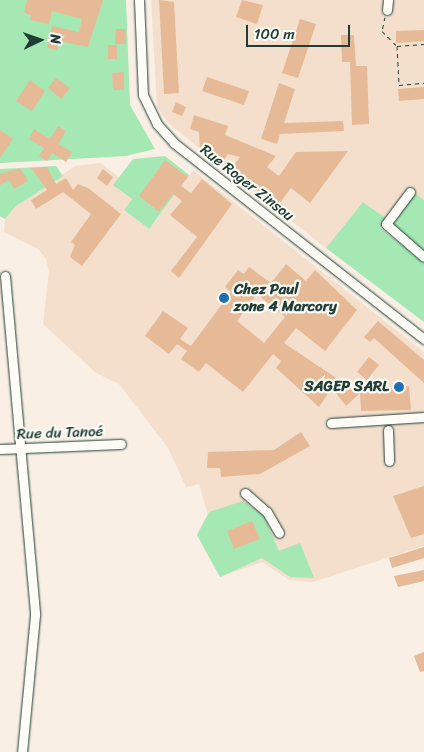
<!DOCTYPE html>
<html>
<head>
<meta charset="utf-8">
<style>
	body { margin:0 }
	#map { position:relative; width:424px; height:752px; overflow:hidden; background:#f9efe4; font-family:Sriracha,sans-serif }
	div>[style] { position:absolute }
	.built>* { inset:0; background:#f4dfcd }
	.green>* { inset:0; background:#a5e8b3 }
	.building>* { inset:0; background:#e7ba97 }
	.path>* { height:1px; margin-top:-0.5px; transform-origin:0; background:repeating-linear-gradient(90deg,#1f3d34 0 4px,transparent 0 8px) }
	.roads { filter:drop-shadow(0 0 1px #1f3d34) drop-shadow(0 0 1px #1f3d34) }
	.minor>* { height:9px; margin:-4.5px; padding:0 4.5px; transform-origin:4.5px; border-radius:4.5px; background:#fdfcf7 }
	.dots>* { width:14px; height:14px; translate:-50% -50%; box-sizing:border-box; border:2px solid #fdfcf7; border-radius:50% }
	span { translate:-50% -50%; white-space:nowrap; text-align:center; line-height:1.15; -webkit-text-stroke:4.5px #fdfcf7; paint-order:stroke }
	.street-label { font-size:15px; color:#1f3d34 }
	.poi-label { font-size:15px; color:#1f3d34; font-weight:700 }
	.left { translate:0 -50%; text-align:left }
	.right { translate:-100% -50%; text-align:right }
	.north { position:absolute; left:15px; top:15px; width:50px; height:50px; -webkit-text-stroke:4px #fdfcf7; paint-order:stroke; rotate:87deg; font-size:14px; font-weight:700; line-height:20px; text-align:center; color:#1f3d34 }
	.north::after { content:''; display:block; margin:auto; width:18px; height:22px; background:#1f3d34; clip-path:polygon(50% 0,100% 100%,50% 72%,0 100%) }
	.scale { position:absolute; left:246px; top:25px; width:104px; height:22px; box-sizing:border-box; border:2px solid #1f3d34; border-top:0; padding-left:6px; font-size:15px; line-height:18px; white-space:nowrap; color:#1f3d34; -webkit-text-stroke:4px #fdfcf7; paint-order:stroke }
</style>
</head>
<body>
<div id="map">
	<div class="built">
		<div style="clip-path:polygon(151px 0,424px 0,424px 200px,413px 192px,387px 219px,363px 202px,326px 248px,169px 124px,157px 107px)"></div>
		<div style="clip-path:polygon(100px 163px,119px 177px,114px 185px,132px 199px,124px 210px,149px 229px,193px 170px,424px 352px,424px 546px,313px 582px,289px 580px,262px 562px,220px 577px,197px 535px,208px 515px,199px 484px,186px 487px,168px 448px,119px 384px,96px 373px,43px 324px,49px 272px,46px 259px,38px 249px,4px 232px,5px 219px,16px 206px,75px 166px)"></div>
	</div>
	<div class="green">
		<div style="clip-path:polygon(0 0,126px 0,130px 105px,155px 149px,126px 156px,0 163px)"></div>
		<div style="clip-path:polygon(165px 156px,189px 175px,149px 229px,124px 210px,132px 199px,113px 185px,133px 159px)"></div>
		<div style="clip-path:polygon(56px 166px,63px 176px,16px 206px,5px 219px,0 216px,0 169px)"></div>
		<div style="clip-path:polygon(413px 192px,424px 200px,424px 252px,388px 224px)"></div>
		<div style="clip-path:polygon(363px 202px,387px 219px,380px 228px,424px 262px,424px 322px,326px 248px)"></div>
		<div style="clip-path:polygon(243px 501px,264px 516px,279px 551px,300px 543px,314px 578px,290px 577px,262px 558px,220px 577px,197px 535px,209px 512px)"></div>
	</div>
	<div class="building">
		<div style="clip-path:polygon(27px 0,103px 0,88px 47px,59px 41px,57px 50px,47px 48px,52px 26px,79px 32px,82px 19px,52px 11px,49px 24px,30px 20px,31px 15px,24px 13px)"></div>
		<div style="clip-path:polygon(159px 0,174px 2px,179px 93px,164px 94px)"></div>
		<div style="clip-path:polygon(242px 0,263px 5px,257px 24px,236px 17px)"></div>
		<div style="clip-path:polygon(300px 19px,316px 24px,298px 78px,282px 73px)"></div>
		<div style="clip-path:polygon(116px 29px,126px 29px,126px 44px,115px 44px)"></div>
		<div style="clip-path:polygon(424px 30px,424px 41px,396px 43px,396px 31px)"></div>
		<div style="clip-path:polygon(341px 35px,354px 35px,356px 66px,367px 66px,369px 124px,352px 125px,350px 62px,342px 62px)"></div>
		<div style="clip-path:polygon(108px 45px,117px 45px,117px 59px,108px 59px)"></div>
		<div style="clip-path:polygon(124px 72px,124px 90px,113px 90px,112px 73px)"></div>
		<div style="clip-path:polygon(207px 77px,249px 91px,244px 105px,202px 91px)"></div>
		<div style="clip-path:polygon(56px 78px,70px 88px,61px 99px,48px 88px)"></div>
		<div style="clip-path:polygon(30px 80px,45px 91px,32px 111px,16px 101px)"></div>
		<div style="clip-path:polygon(279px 83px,295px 89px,284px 123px,343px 121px,344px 131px,280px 134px,277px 144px,261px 139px)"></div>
		<div style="clip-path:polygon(424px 87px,424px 99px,399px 101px,398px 89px)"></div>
		<div style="clip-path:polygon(176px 102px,186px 107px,182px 116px,172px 112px)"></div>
		<div style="clip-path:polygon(194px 115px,228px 126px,225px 135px,276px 156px,267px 167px,279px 176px,296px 152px,348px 151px,310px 203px,291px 188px,276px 208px,231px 169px,240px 157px,228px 154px,221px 164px,200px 151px,199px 132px,190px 129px)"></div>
		<div style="clip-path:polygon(58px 126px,66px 131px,58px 144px,72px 152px,66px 162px,52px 153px,47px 161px,39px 156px,44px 148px,29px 139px,34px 129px,50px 139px)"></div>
		<div style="clip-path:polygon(0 130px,13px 139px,0 158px)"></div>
		<div style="clip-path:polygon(165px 160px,188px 177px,181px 186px,191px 193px,202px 179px,232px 204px,179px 278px,171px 271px,197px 237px,170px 215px,182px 201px,173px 194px,159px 212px,139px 196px)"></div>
		<div style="clip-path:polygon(47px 167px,56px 184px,66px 178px,73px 190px,78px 184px,88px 188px,121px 214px,82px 266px,70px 257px,75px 245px,71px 242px,91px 214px,63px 192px,36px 209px,31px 200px,47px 190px,31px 168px)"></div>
		<div style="clip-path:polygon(20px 168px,28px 181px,14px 189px,9px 180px,0 185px,0 174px)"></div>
		<div style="clip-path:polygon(103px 169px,113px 177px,107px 186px,97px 178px)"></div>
		<div style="clip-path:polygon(evenodd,286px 264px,306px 281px,315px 270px,357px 310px,325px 351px,296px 328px,284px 343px,357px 392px,409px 386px,411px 410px,361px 411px,360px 393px,346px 406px,332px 388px,319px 407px,276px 368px,281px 361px,273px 354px,243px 392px,206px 363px,199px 372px,181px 359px,187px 351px,177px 344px,169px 354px,145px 336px,163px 311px,188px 328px,180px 339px,191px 346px,231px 292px,225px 287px,238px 270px,244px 274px,249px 267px,271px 283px,286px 264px,257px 294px,285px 317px,264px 343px,237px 321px,257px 294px)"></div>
		<div style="clip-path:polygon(378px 321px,424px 360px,424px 383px,374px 338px,370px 342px,364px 337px)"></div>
		<div style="clip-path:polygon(369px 357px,379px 365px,367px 380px,357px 372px)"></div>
		<div style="clip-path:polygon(301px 432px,310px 446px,260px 474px,221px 477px,220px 468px,207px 468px,208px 452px,274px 450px)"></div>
		<div style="clip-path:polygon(424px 486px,424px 534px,411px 538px,393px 496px)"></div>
		<div style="clip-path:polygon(252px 521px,260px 539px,234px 549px,227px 531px)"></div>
		<div style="clip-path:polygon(424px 547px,424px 558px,392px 568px,389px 558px)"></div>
		<div style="clip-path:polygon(424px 570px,424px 581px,398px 587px,394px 576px)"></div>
		<div style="clip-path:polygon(424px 652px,424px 671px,420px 672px,414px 656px)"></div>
	</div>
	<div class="path">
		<div style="left:385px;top:17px;width:14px;rotate:102deg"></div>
		<div style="left:382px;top:31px;width:21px;rotate:45deg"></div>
		<div style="left:397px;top:46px;width:39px;rotate:87deg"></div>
		<div style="left:399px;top:85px;width:25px;rotate:-5deg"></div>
		<div style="left:397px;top:46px;width:27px;rotate:-4deg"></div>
	</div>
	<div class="roads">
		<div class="minor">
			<div style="left:139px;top:0;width:95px;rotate:87.6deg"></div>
			<div style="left:143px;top:95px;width:32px;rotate:64deg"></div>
			<div style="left:157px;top:124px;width:25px;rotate:48deg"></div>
			<div style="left:174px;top:143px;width:318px;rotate:38.1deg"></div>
			<div style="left:387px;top:10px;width:10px;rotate:-84deg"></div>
			<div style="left:410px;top:192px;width:40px;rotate:127deg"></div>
			<div style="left:386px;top:224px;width:50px;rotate:41deg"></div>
			<div style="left:5px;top:276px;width:340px;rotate:84.9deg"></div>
			<div style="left:35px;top:615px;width:138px;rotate:95.4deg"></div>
			<div style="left:331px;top:423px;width:93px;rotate:-3.7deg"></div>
			<div style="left:388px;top:430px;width:31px;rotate:88deg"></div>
			<div style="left:0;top:449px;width:121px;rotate:-2.4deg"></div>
			<div style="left:245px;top:493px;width:29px;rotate:41deg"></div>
			<div style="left:267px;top:512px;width:24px;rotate:60deg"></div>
		</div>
	</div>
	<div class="dots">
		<div style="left:224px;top:298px;background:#1f6fb2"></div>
		<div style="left:399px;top:387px;background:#1f6fb2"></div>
	</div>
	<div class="street-label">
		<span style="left:247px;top:183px;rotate:38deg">Rue Roger Zinsou</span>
		<span style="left:60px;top:433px;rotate:-2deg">Rue du Tanoé</span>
	</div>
	<div class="poi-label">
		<span class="left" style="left:234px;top:298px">Chez Paul<br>zone 4 Marcory</span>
		<span class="right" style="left:389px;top:387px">SAGEP SARL</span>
	</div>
	<div class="north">N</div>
	<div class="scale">100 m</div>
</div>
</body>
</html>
